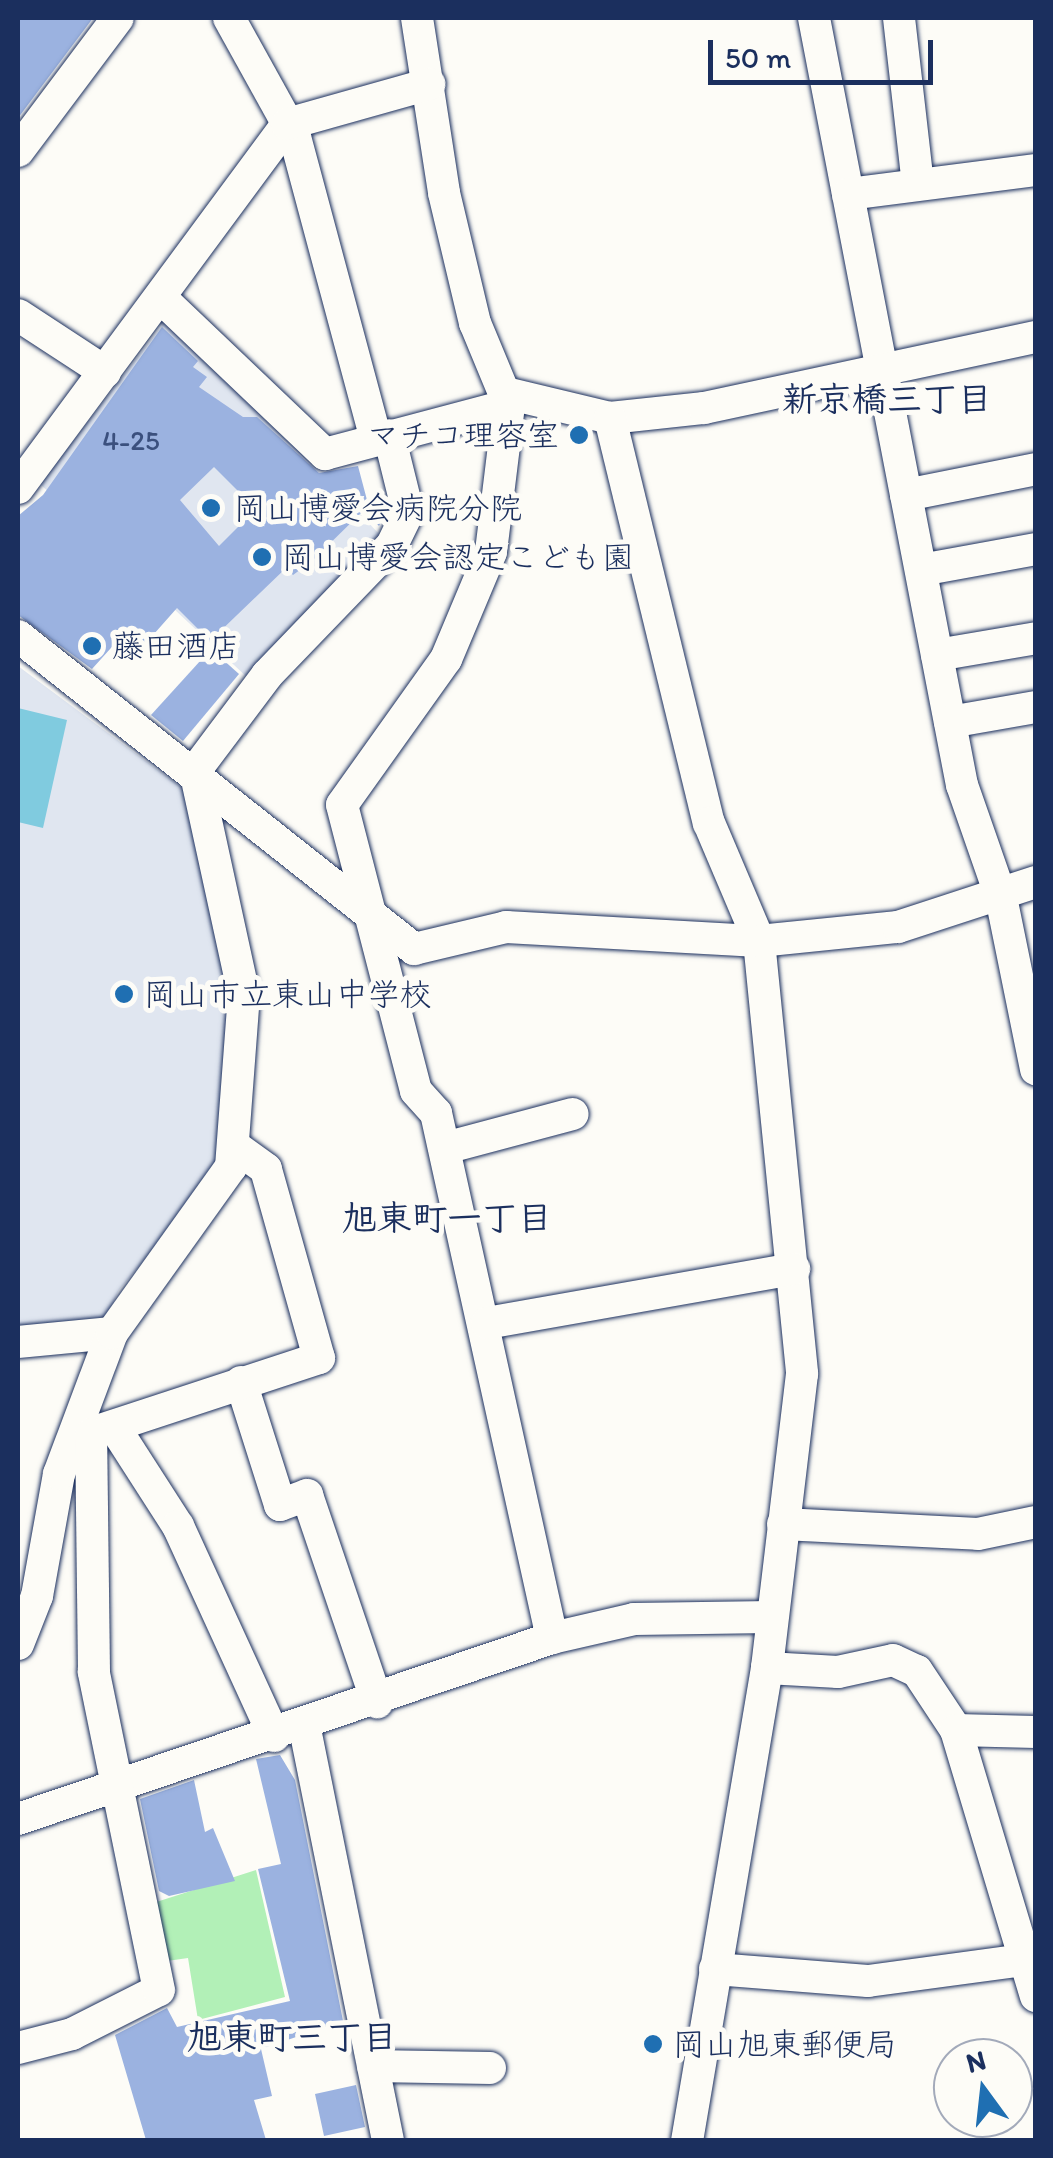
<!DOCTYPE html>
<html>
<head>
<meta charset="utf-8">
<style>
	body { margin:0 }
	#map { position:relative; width:1053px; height:2158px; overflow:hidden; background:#fdfcf7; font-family:Itim,"Klee One",sans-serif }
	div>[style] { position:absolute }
	.built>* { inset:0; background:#e0e6f0 }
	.green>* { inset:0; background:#b2f0b7 }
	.water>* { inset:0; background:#80cbdf }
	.building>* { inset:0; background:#9bb2e0 }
	.roads { filter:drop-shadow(0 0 2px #1b2f5e) drop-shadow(0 0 2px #1b2f5e) }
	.minor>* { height:32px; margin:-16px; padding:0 16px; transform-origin:16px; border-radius:16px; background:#fdfcf7 }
	.dots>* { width:28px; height:28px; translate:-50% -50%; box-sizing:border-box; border:5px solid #fdfcf7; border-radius:50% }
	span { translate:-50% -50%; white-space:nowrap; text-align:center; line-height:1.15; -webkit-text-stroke:10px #fdfcf7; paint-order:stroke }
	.number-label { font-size:28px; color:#3b507e }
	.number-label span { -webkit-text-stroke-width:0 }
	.poi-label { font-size:32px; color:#1b2f5e }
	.right { translate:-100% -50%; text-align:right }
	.left { translate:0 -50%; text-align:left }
	.neighbourhood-label { font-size:35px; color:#1b2f5e; font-weight:700 }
	.frame { position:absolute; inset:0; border:20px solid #1b2f5e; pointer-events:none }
	.north { position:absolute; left:933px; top:2038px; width:100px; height:100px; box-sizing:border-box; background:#fdfcf7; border:2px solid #a3aaba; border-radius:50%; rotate:345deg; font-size:28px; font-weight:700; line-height:40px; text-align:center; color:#1b2f5e }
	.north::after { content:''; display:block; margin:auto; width:35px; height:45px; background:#1f6fb2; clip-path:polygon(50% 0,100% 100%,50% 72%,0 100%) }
	.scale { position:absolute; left:708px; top:40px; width:225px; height:45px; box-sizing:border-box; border:5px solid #1b2f5e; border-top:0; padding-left:12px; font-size:30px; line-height:35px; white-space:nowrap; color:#1b2f5e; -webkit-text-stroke:8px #fdfcf7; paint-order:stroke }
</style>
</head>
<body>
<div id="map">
	<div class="built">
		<div style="clip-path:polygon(170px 315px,383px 538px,249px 679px,40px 484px)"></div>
		<div style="clip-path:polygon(18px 666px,190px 794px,225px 929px,233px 1027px,217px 1173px,119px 1290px,104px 1321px,18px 1329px)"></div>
	</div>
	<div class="green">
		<div style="clip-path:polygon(256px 1870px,285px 1997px,198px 2020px,188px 1958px,160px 1962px,147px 1905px)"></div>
	</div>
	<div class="water">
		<div style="clip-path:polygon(18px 708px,67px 720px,43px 828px,18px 822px)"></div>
	</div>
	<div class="building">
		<div style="clip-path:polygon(18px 18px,93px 18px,18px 118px)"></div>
		<div style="clip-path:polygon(evenodd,162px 327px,198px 361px,193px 367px,207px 377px,199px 387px,243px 417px,257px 417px,319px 473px,358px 466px,367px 500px,383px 495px,387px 510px,379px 526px,364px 510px,312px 561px,293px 575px,286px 568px,210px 641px,177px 608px,146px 643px,129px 628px,92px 669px,18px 615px,18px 516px,43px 495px,162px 327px,214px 467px,256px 509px,219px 546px,180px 500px,214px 467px)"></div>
		<div style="clip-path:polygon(211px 649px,239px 674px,183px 741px,151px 715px)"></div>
		<div style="clip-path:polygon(280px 1755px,295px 1780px,343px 2021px,261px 2049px,272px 2096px,254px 2100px,266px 2140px,146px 2140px,115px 2035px,167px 2008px,177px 2027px,290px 2001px,258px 1869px,281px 1864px,256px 1759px)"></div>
		<div style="clip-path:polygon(194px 1780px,205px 1832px,213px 1828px,235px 1881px,169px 1896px,159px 1891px,140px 1799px)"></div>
		<div style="clip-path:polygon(356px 2085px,365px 2127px,324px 2136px,315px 2094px)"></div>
	</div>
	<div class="roads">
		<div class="minor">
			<div style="left:229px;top:18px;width:136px;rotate:61deg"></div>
			<div style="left:295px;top:137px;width:313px;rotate:75deg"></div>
			<div style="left:417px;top:18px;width:177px;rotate:81.2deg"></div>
			<div style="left:444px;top:193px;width:134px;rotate:76.6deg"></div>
			<div style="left:475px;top:323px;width:89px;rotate:67.5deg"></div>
			<div style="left:509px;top:405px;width:148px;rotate:97deg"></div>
			<div style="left:491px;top:552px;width:116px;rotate:112.8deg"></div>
			<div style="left:446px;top:659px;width:179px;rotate:125.5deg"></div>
			<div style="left:342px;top:805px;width:295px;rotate:75.5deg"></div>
			<div style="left:416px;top:1091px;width:30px;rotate:48deg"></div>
			<div style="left:436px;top:1113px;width:538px;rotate:77.54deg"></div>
			<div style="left:814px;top:18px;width:781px;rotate:79.08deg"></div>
			<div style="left:962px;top:785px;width:119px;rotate:70.8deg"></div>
			<div style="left:1001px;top:897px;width:176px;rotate:78.5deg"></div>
			<div style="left:899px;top:18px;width:167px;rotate:83.5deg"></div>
			<div style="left:18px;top:151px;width:166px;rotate:-53.1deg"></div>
			<div style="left:848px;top:194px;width:190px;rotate:-7.3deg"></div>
			<div style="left:160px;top:297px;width:228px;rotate:43.6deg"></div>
			<div style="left:325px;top:454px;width:190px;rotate:-14.9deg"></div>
			<div style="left:18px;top:315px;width:104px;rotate:33.2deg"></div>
			<div style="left:510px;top:394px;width:103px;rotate:13.5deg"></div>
			<div style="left:610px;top:418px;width:95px;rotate:-6.1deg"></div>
			<div style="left:704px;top:408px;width:340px;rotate:-12.1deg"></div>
			<div style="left:610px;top:418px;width:417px;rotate:76.3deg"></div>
			<div style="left:709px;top:823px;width:128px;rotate:67deg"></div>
			<div style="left:759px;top:941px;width:435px;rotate:84.3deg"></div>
			<div style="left:802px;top:1374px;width:296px;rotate:96.8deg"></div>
			<div style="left:767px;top:1668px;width:479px;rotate:99.6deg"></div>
			<div style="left:18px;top:488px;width:453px;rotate:-53.5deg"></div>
			<div style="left:287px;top:124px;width:148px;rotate:-15.7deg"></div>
			<div style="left:906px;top:495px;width:133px;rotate:-11.3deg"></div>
			<div style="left:921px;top:570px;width:117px;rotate:-10.3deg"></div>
			<div style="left:18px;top:636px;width:505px;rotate:38.32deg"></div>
			<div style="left:414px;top:949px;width:95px;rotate:-13.4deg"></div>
			<div style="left:506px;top:927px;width:253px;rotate:3.2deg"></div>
			<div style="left:759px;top:941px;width:140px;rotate:-5.8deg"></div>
			<div style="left:898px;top:927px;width:145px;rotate:-18.1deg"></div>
			<div style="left:937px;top:655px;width:100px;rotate:-9.7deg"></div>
			<div style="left:950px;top:722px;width:87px;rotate:-9.9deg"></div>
			<div style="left:445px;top:1148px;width:132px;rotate:-14.9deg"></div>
			<div style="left:487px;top:1323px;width:312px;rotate:-10deg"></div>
			<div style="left:18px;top:1342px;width:94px;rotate:-5.5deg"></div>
			<div style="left:241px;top:1382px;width:129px;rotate:72.4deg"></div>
			<div style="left:280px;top:1505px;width:29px;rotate:-20deg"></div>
			<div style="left:307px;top:1495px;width:219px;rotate:71.3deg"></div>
			<div style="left:115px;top:1428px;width:117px;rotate:57.3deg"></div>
			<div style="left:178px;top:1526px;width:231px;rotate:65.4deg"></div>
			<div style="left:73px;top:1439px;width:259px;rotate:-18.2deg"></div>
			<div style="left:319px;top:1358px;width:196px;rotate:-105.7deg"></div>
			<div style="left:266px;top:1169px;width:39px;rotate:-144deg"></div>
			<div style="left:783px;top:1524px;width:195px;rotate:2.9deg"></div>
			<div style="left:978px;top:1534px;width:59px;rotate:-11.7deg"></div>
			<div style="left:18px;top:1644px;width:52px;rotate:-68.4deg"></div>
			<div style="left:37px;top:1596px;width:124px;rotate:-79.8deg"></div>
			<div style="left:59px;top:1474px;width:151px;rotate:-69.4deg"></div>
			<div style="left:112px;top:1333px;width:204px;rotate:-54.4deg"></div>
			<div style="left:231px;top:1167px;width:172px;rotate:-85.7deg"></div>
			<div style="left:244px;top:995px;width:229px;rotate:-102.3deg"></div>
			<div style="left:195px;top:771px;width:120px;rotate:-53.1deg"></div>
			<div style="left:267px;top:675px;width:180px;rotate:-46.1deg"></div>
			<div style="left:392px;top:545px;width:37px;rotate:-64deg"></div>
			<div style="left:408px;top:512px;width:79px;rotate:-103.9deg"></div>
			<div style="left:767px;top:1668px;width:71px;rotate:3.2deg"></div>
			<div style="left:838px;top:1672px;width:56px;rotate:-12.3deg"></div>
			<div style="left:893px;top:1660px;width:26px;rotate:25deg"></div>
			<div style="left:917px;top:1671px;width:71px;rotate:56.5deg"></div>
			<div style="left:956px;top:1730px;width:278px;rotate:73.3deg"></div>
			<div style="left:305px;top:1729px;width:419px;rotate:78.6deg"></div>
			<div style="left:956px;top:1730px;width:80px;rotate:1.4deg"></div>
			<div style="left:18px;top:1819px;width:564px;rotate:-18.72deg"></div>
			<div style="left:552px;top:1638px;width:84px;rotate:-13deg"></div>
			<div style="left:634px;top:1619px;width:137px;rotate:-0.8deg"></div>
			<div style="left:715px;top:1969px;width:153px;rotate:4.5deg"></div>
			<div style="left:868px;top:1981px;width:156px;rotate:-7.7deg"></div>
			<div style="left:18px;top:2048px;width:56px;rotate:-14.5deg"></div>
			<div style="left:72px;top:2034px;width:97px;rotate:-26.8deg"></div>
			<div style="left:159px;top:1990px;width:325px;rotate:-101.6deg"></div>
			<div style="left:94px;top:1672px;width:238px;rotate:-90.7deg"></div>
			<div style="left:373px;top:2066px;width:117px;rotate:1deg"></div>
		</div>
	</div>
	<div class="dots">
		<div style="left:579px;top:435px;background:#1f6fb2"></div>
		<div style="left:211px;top:508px;background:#1f6fb2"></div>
		<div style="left:262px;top:557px;background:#1f6fb2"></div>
		<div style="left:92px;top:646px;background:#1f6fb2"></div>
		<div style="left:124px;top:994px;background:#1f6fb2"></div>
		<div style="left:653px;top:2044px;background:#1f6fb2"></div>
	</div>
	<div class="number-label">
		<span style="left:131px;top:440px">4-25</span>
	</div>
	<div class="poi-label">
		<span class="right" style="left:559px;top:435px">マチコ理容室</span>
		<span class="left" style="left:234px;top:508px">岡山博愛会病院分院</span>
		<span class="left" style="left:282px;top:557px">岡山博愛会認定こども園</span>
		<span class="left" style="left:112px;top:646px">藤田酒店</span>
		<span class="left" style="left:144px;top:994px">岡山市立東山中学校</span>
		<span class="left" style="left:673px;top:2044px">岡山旭東郵便局</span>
	</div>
	<div class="neighbourhood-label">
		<span style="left:887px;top:399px">新京橋三丁目</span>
		<span style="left:447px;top:1218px">旭東町一丁目</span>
		<span style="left:292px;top:2037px">旭東町三丁目</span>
	</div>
	<div class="frame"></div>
	<div class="north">N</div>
	<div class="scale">50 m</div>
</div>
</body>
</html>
